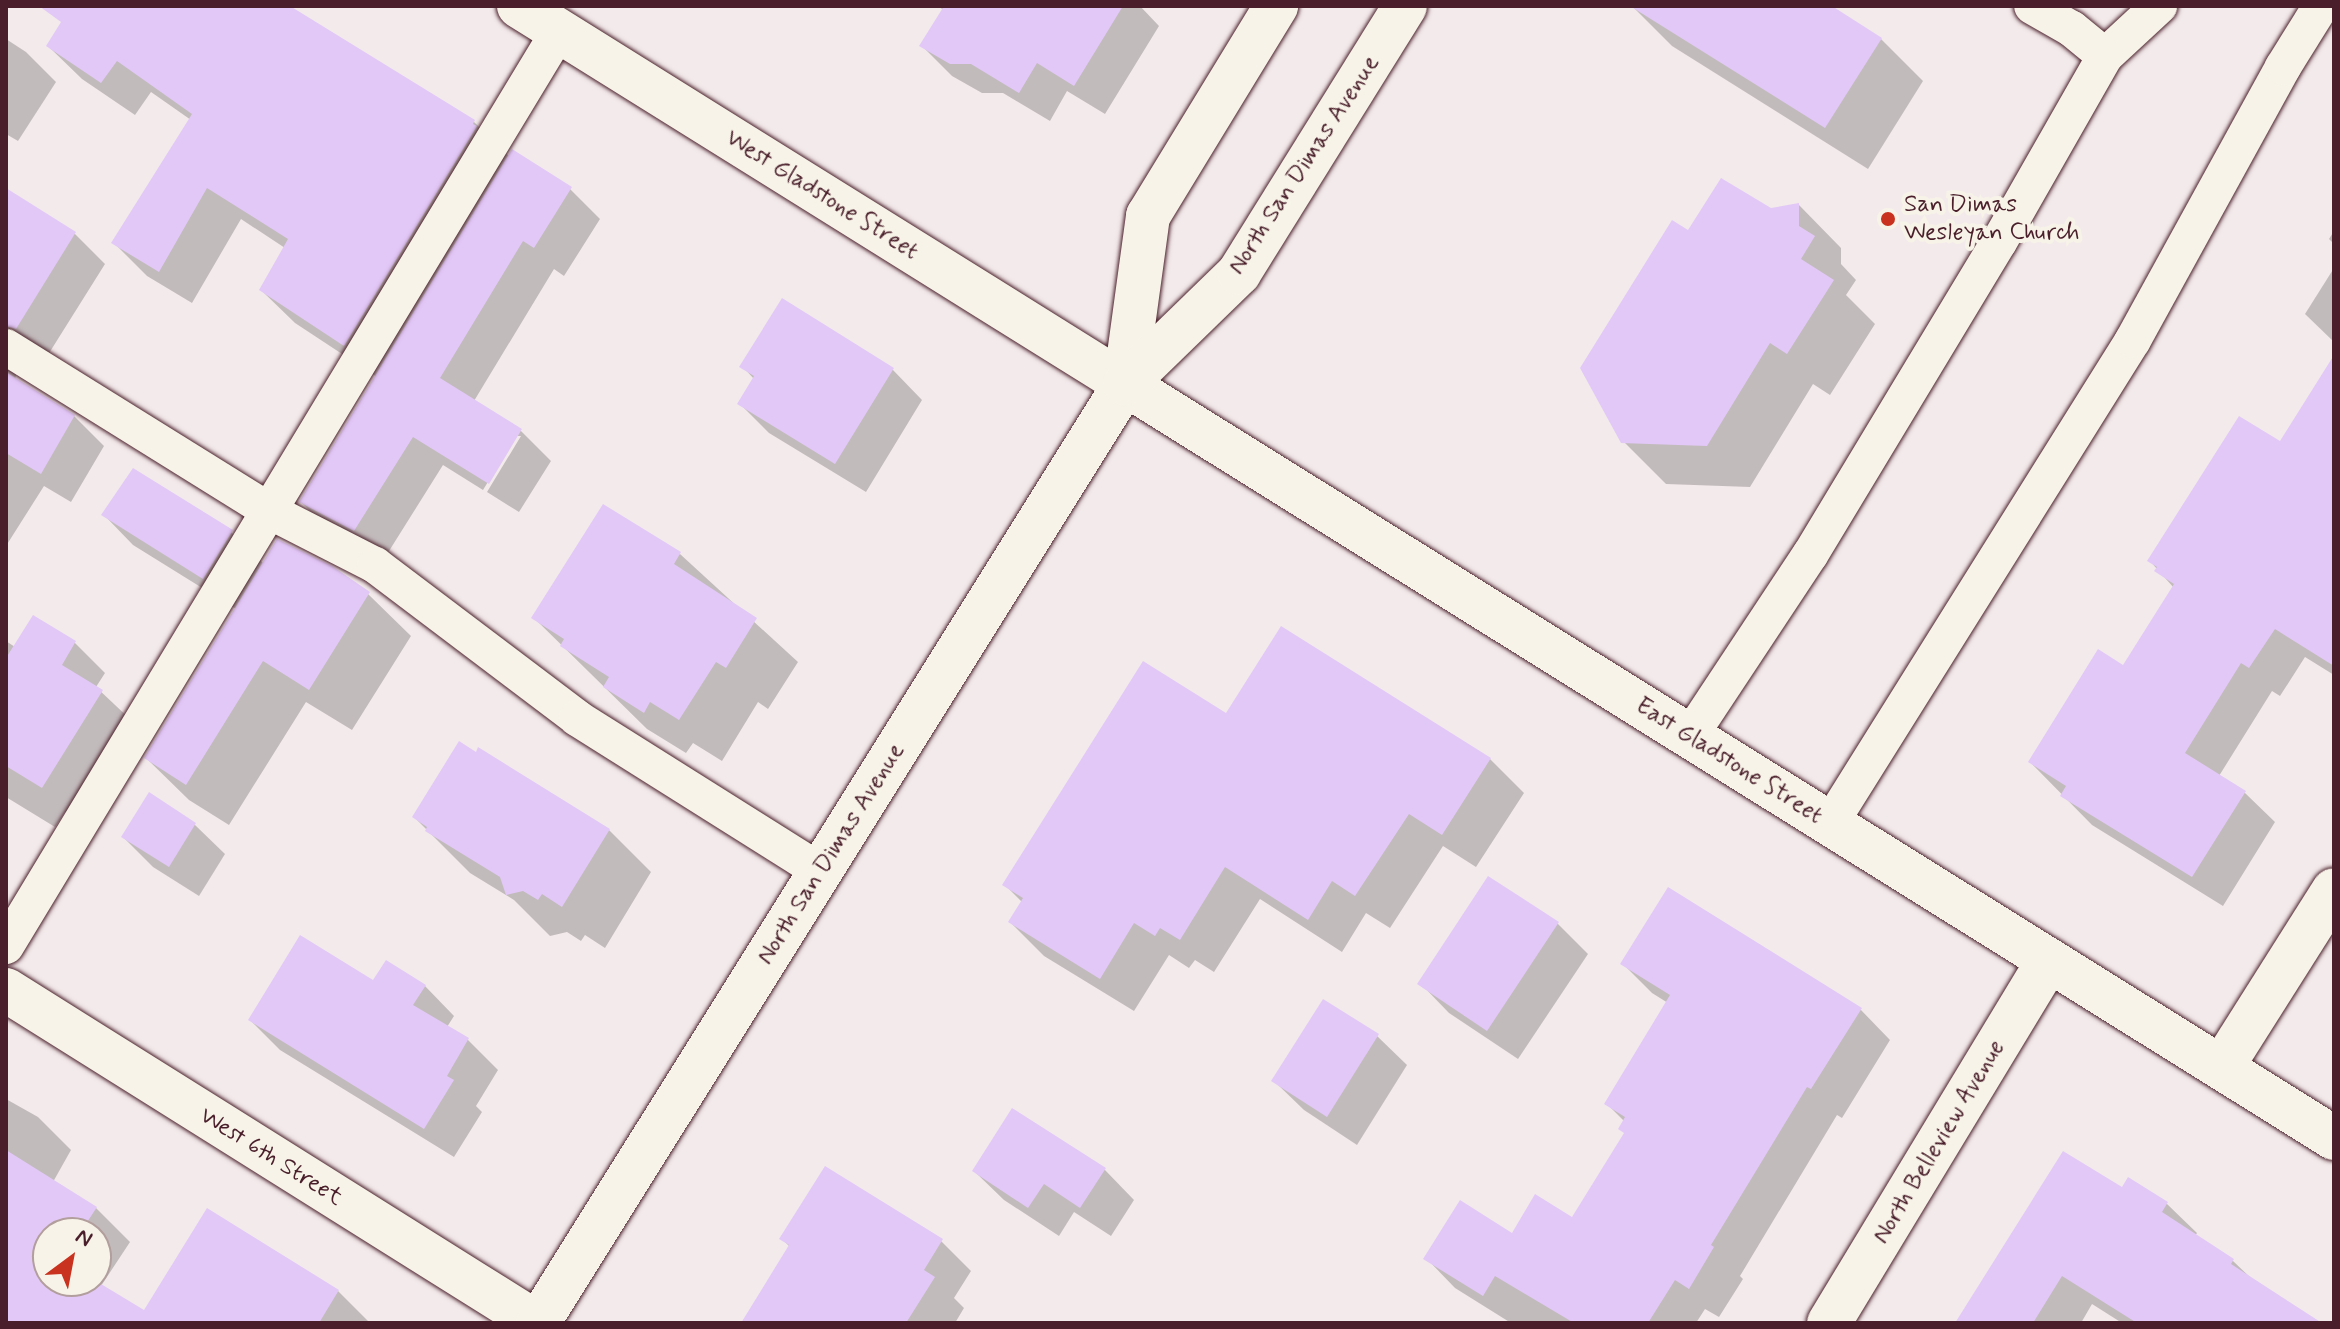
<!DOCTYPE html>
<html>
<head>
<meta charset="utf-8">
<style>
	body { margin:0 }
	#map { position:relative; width:2340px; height:1329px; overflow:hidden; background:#f3eaeb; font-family:Mynerve,sans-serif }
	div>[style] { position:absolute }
	.shadow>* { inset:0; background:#0003 }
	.building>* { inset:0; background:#e2c8f7 }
	.roads { filter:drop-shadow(0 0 2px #4a1f2b) drop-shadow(0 0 2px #4a1f2b) }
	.service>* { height:36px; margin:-18px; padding:0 18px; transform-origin:18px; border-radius:18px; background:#f7f3e8 }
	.minor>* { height:44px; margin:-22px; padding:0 22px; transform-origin:22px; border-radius:22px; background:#f7f3e8 }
	.tertiary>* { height:44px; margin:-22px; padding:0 22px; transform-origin:22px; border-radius:22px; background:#f7f3e8 }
	.secondary>* { height:44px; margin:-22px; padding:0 22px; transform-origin:22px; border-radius:22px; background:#f7f3e8 }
	.dots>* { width:22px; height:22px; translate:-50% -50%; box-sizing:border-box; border:4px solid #f7f3e8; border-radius:50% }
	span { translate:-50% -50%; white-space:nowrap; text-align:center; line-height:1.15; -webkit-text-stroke:8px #f7f3e8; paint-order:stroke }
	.street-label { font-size:24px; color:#4a1f2b }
	.poi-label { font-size:24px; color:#4a1f2b }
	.left { translate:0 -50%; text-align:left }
	.frame { position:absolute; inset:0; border:8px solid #4a1f2b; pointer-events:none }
	.north { position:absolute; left:32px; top:1217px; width:80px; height:80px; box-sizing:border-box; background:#f7f3e8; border:2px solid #b29e9c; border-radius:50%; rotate:32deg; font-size:22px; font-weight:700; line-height:32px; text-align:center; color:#4a1f2b }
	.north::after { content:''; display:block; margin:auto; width:28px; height:36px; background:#c8321e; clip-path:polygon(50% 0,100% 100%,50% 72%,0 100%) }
</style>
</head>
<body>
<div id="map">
	<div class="shadow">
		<div style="clip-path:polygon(73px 6px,287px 6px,474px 122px,510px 157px,570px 189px,600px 219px,564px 276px,554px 269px,474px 401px,521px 431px,551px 461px,519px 512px,487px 492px,521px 436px,516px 436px,483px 490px,443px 465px,384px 559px,331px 532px,301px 502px,377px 377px,295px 323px,261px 290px,285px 248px,241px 219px,192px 303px,147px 276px,114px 243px,191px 120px,151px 92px,135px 115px,82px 79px,48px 46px)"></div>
		<div style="clip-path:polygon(937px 6px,1140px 6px,1159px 26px,1105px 114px,1067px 91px,1050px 121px,1003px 93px,982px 93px,952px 76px,922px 46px,944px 10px)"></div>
		<div style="clip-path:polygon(1632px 6px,1828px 6px,1881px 39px,1923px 81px,1868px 169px,1672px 46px)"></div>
		<div style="clip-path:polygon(6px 39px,26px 52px,56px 82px,18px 141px,6px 134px)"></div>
		<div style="clip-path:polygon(22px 201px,75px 234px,105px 264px,46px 358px,18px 365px,15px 380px,74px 416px,104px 446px,71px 502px,44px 486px,6px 546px,6px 227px)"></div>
		<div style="clip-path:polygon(1799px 205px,1841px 248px,1841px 264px,1856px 280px,1846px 295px,1875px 324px,1830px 395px,1813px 384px,1750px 487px,1666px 484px,1623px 441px,1689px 233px)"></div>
		<div style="clip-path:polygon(2334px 231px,2334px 244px,2329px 239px)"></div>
		<div style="clip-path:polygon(2334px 268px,2334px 342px,2305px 314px)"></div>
		<div style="clip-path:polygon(2334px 359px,2334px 675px,2305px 657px,2280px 696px,2272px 691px,2219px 776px,2245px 793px,2275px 822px,2223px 906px,2092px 825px,2030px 762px,2124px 668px,2174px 588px,2149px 560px,2281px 444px)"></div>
		<div style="clip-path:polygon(742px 366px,893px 370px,922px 400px,866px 492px,769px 433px,739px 403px,754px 379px)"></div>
		<div style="clip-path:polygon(104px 515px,231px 532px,264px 564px,368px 594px,411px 636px,352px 730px,306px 702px,229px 825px,189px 800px,146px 758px,236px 609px,133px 545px)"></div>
		<div style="clip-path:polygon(680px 554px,798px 662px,768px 709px,758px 702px,722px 761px,693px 743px,686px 753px,647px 729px,534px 618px)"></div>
		<div style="clip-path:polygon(34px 617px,75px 643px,105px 673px,96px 687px,132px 721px,72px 816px,65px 812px,55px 827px,6px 797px,6px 641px,15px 647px)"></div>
		<div style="clip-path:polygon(1490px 759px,1524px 793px,1476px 867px,1443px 846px,1390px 928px,1366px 913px,1342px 952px,1260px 899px,1214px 972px,1195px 960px,1189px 968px,1169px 955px,1134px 1011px,1044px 956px,1010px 922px,1023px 903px,1005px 885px)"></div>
		<div style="clip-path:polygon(149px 795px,195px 825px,225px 854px,199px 896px,153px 867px,123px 837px)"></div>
		<div style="clip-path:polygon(414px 817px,609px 830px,651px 872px,605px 948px,585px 935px,581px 941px,567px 932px,550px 936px,514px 900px,470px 873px)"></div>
		<div style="clip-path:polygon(1489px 879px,1558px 924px,1588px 954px,1518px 1059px,1449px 1013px,1420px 983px)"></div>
		<div style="clip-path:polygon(1623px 964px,1861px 1010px,1890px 1040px,1842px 1118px,1837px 1115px,1740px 1276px,1743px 1279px,1719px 1317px,1705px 1309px,1696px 1323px,1511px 1323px,1455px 1288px,1426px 1258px,1572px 1220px,1626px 1135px,1625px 1122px,1607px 1104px,1668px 1003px,1652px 993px)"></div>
		<div style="clip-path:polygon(374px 982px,425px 986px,454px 1016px,447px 1027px,468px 1040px,498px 1070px,476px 1106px,482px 1112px,454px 1157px,280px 1050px,250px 1020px)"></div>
		<div style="clip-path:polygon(1377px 1036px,1407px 1065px,1357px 1145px,1304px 1110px,1274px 1081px)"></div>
		<div style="clip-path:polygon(evenodd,6px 1099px,38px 1117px,71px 1150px,53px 1182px,96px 1208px,130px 1242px,101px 1286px,144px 1313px,338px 1291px,370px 1323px,6px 1323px,6px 1099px,48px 1233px,96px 1233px,96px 1281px,48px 1281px,48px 1233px)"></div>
		<div style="clip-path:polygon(1105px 1170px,1134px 1200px,1111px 1236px,1074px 1212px,1059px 1236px,1004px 1200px,974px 1171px)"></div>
		<div style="clip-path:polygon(2122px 1190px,2167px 1204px,2197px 1233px,2195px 1236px,2233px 1261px,2254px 1281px,2318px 1323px,2122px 1323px,2092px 1304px,2081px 1323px,1976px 1323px)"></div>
		<div style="clip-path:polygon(782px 1239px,941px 1241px,971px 1271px,954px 1298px,964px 1308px,955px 1323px,743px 1323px,790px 1247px)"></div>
	</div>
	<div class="building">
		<div style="clip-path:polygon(39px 6px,290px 6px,475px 120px,473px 124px,477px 126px,344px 346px,259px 290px,288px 239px,207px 188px,159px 272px,111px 243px,192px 114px,117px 61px,101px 83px,46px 46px,61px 22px)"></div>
		<div style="clip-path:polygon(944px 6px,1123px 6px,1074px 86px,1037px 63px,1019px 93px,971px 64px,950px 64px,919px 46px)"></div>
		<div style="clip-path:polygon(1630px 6px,1832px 6px,1882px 38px,1825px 128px)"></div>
		<div style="clip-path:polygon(512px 149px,572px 187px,534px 248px,523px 241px,440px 378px,522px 429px,489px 484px,413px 437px,354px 531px,299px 502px)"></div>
		<div style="clip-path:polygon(1721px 178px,1771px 208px,1799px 203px,1799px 226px,1815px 236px,1801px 259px,1834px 280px,1787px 354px,1770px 343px,1707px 446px,1621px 443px,1580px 368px,1672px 220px,1688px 230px)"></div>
		<div style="clip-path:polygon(6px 188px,76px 232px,16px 329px,6px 326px)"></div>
		<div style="clip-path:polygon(782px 298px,894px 368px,835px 464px,737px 404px,754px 376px,739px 367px)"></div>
		<div style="clip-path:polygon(2334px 355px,2334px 666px,2275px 629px,2249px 668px,2241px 663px,2185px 753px,2246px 791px,2192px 877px,2060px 796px,2066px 786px,2028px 762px,2098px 649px,2123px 665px,2174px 584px,2154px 571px,2157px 567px,2147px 561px,2239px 416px,2280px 441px)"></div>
		<div style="clip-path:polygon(6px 372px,75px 415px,41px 474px,6px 453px)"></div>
		<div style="clip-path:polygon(133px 468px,233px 530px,203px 579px,101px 515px)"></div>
		<div style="clip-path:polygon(603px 504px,681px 552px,674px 564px,757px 618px,726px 668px,716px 662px,679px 720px,650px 702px,644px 713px,603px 687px,609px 677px,560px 646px,564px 639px,531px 618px)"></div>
		<div style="clip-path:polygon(277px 539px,332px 566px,370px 592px,309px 690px,263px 661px,186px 785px,144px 758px)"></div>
		<div style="clip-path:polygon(33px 615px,76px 641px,62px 665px,103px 690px,42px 788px,6px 766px,6px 658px)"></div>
		<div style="clip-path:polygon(1281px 626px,1491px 758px,1442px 835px,1409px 814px,1355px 896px,1332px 881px,1308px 920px,1225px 867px,1180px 940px,1160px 928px,1155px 936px,1134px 923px,1100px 979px,1008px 922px,1023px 898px,1002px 885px,1143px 661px,1226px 713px)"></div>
		<div style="clip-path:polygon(459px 741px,476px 752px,478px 747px,610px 829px,562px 907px,542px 894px,538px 900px,523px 891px,506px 895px,500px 877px,425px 831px,427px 827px,412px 817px)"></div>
		<div style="clip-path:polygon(149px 792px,196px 823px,169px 867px,121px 837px)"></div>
		<div style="clip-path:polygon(1488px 876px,1559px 922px,1487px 1031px,1417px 984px)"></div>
		<div style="clip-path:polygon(1668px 887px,1862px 1008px,1811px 1089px,1807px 1087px,1711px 1245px,1714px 1247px,1689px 1289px,1675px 1280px,1648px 1323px,1574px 1323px,1495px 1276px,1483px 1296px,1423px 1259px,1460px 1200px,1512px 1233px,1535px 1194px,1572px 1217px,1624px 1133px,1618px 1129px,1625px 1117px,1604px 1104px,1670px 995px,1620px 964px)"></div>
		<div style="clip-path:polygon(300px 935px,373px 980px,386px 960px,426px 985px,413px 1005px,469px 1038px,447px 1076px,454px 1080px,424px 1129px,248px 1020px)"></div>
		<div style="clip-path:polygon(1323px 999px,1379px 1034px,1327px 1117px,1271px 1081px)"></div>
		<div style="clip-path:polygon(1012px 1108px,1106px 1168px,1080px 1208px,1044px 1184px,1028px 1208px,972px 1171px)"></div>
		<div style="clip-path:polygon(6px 1150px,97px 1207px,80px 1233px,48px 1233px,48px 1281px,96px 1281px,144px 1310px,207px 1208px,339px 1290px,319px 1323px,6px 1323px)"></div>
		<div style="clip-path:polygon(2063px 1151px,2122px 1187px,2128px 1177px,2168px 1202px,2162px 1212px,2234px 1259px,2231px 1264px,2322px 1323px,2137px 1323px,2062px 1276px,2033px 1323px,1955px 1323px)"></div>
		<div style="clip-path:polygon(825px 1166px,943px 1239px,924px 1270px,935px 1277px,906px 1323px,741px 1323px,789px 1245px,779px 1239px)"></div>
	</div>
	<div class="roads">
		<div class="service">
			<div style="left:2105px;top:56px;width:74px;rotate:-42.8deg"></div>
			<div style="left:6px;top:347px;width:310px;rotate:31.9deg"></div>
			<div style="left:269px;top:511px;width:119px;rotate:27deg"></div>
			<div style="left:375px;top:565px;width:253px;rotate:37.1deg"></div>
			<div style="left:577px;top:718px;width:287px;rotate:32.2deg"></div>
			<div style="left:1690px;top:736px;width:217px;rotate:-56.5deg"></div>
			<div style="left:1810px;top:555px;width:366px;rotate:-58.9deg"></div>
			<div style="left:1999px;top:242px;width:214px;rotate:-60.3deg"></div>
			<div style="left:2105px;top:56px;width:43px;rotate:-140.7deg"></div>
			<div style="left:2072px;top:29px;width:46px;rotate:-150.1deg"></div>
			<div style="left:1830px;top:824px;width:571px;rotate:-57.95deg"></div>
			<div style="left:2133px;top:340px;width:311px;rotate:-61.2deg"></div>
			<div style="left:2283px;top:67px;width:72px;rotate:-58.1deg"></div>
			<div style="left:6px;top:946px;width:1069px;rotate:-58.85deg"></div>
		</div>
		<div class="minor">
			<div style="left:6px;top:990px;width:627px;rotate:32.09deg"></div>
			<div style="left:2222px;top:1067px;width:209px;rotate:-57.7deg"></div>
			<div style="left:1829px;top:1323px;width:424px;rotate:-58.8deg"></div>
		</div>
		<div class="tertiary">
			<div style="left:1125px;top:384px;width:1425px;rotate:31.95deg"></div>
		</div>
		<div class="secondary">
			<div style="left:519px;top:6px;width:714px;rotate:31.95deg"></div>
			<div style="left:1125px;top:384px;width:170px;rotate:-82.2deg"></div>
			<div style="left:1148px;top:216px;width:246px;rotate:-58.6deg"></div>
			<div style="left:538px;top:1323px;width:1107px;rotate:-57.99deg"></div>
			<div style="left:1125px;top:384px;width:159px;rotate:-44.2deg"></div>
			<div style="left:1239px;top:273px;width:314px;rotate:-58.1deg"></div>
		</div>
	</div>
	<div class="dots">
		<div style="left:1888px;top:219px;background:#c8321e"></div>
	</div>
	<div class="street-label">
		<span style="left:1304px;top:165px;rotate:-57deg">North San Dimas Avenue</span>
		<span style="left:822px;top:195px;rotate:32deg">West Gladstone Street</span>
		<span style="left:1729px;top:761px;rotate:32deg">East Gladstone Street</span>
		<span style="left:831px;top:854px;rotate:-58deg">North San Dimas Avenue</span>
		<span style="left:1939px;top:1142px;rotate:-59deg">North Belleview Avenue</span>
		<span style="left:271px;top:1157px;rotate:32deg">West 6th Street</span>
	</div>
	<div class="poi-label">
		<span class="left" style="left:1904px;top:219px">San Dimas<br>Wesleyan Church</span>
	</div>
	<div class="frame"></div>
	<div class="north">N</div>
</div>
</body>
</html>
